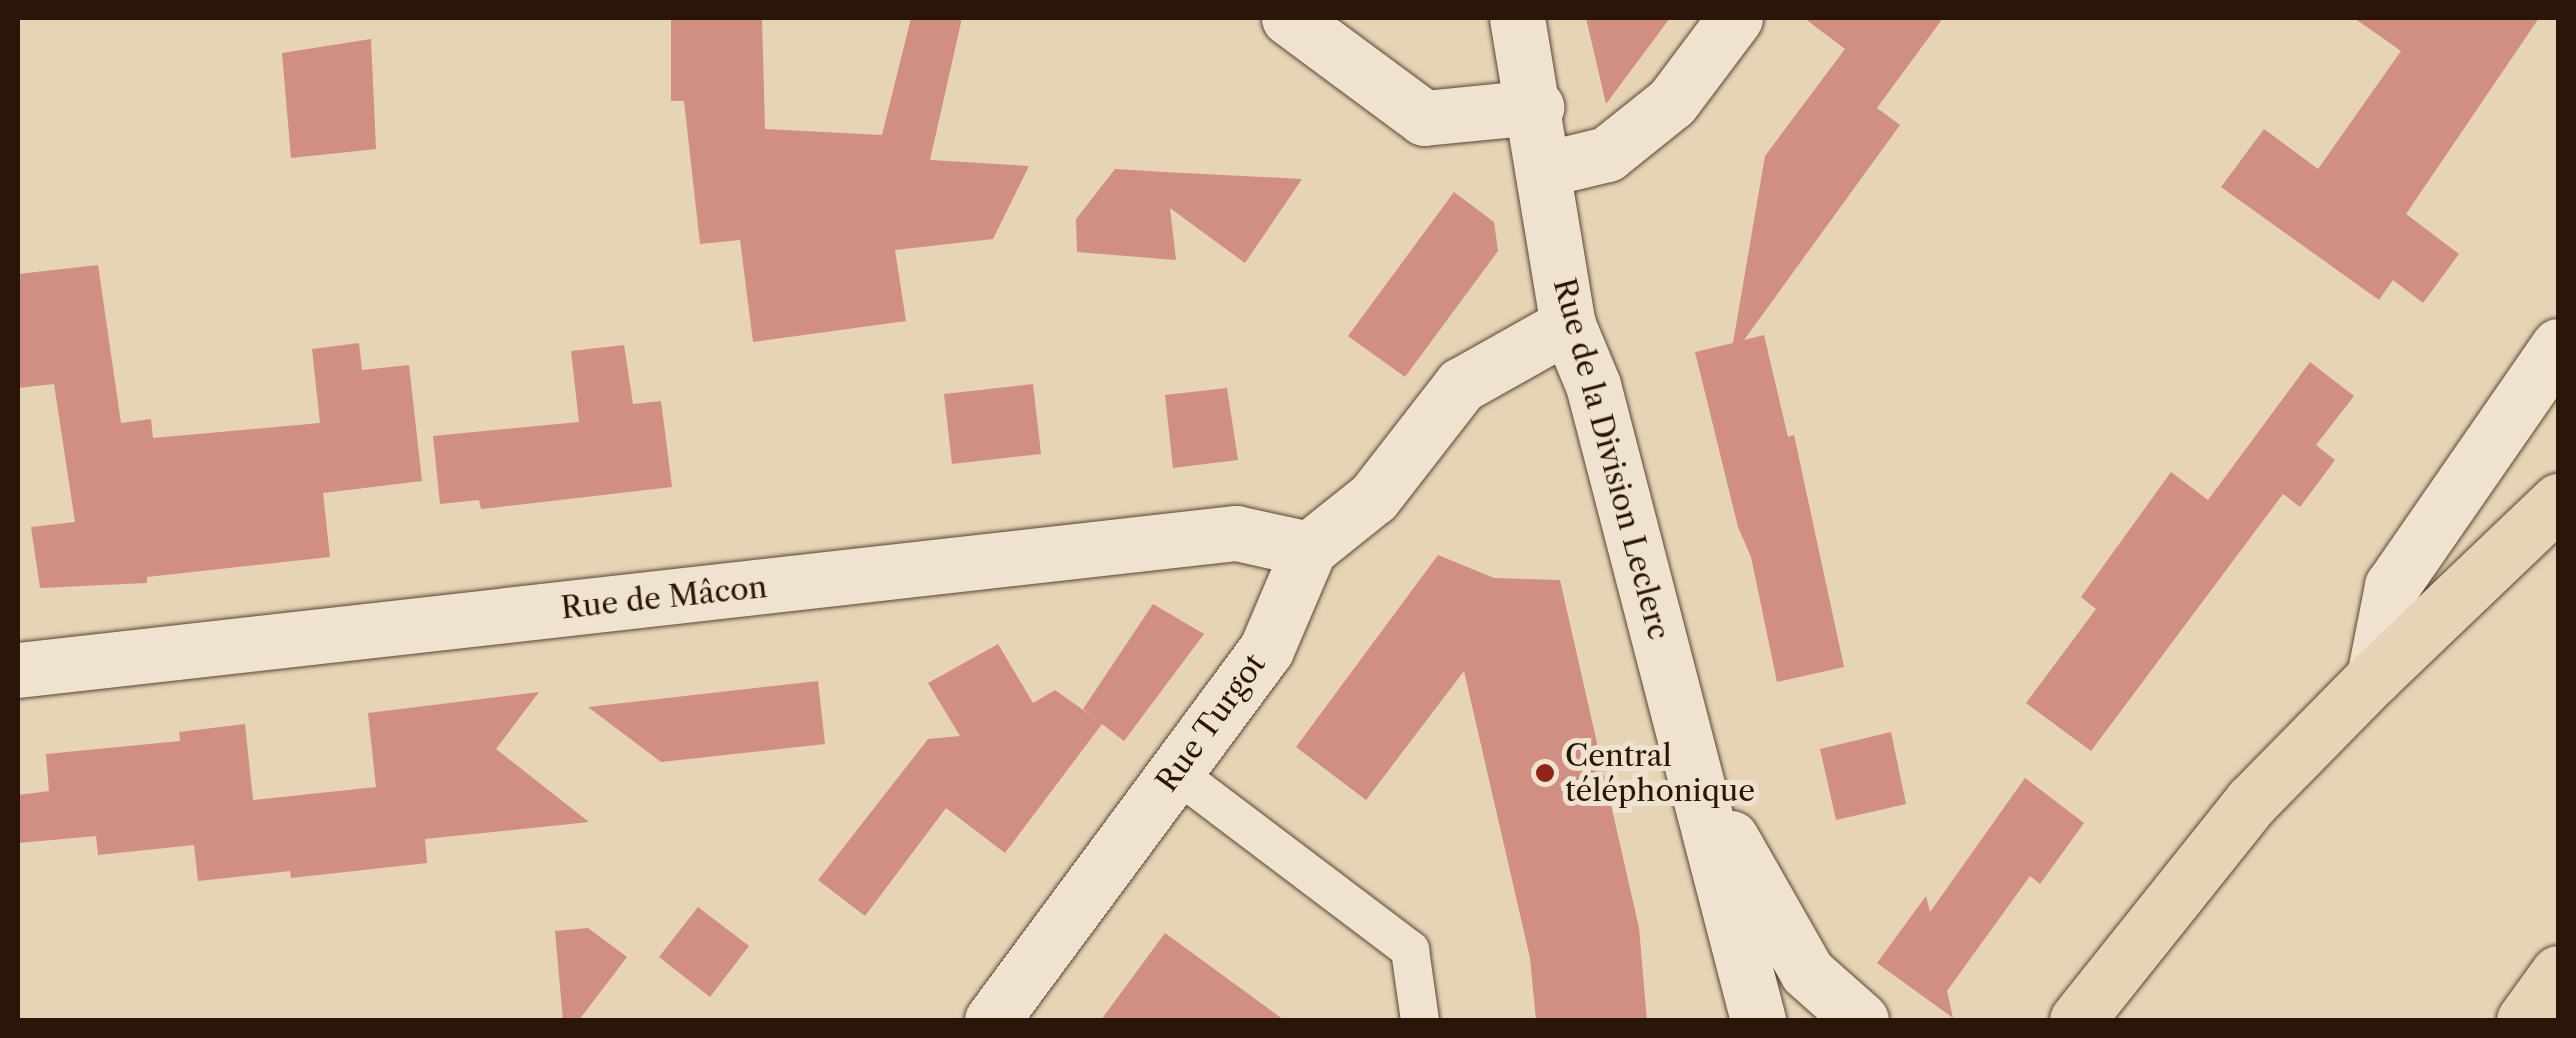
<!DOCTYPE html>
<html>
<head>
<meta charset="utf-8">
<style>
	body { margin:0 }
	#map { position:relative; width:2576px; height:1038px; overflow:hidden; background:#e7d4b6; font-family:"Libre Caslon Text",serif }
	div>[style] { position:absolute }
	.building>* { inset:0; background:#d18e82 }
	.roads { filter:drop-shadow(0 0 2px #584634) drop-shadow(0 0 2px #584634) }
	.service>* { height:38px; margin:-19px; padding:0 19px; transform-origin:19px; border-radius:19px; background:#efe3d0 }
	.minor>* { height:55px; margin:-27.5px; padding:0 27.5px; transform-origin:27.5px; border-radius:27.5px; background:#efe3d0 }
	.tertiary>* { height:55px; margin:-27.5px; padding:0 27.5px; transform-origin:27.5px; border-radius:27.5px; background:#efe3d0 }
	.primary>* { height:55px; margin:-27.5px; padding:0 27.5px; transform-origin:27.5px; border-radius:27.5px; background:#e7d4b6 }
	.motorway>* { height:55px; margin:-27.5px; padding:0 27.5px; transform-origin:27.5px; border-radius:27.5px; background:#e7d4b6 }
	.dots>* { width:28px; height:28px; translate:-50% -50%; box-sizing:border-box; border:5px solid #efe3d0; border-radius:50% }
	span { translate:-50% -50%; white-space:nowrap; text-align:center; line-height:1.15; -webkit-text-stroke:10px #efe3d0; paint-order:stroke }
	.street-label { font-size:30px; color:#291609 }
	.poi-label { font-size:30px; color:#291609 }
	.left { translate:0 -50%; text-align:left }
	.frame { position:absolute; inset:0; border:20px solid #291609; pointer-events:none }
</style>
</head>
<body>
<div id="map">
	<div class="building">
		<div style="clip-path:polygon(671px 18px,762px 18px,765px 129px,882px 135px,911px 18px,962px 18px,930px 160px,1029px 166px,993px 239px,895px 250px,906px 321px,753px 342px,740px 240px,700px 244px,684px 101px,671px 101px)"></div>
		<div style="clip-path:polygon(1586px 18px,1670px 18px,1606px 104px)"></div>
		<div style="clip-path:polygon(1804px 18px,1943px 18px,1877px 108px,1900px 125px,1744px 340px,1764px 335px,1788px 437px,1794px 435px,1844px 667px,1777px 682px,1751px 557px,1738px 527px,1695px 352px,1733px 343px,1765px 156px,1845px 49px)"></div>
		<div style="clip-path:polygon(2354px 18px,2539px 18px,2406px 214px,2459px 254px,2423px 303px,2393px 280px,2379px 300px,2221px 187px,2264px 129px,2318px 169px,2401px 51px)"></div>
		<div style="clip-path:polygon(371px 39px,376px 149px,291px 158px,282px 53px)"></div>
		<div style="clip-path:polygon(1115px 169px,1165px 172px,1302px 179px,1245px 263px,1170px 208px,1176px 260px,1077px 252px,1076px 219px)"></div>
		<div style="clip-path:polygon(1454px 192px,1494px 222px,1498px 251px,1405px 377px,1348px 336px)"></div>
		<div style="clip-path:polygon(98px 265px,121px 423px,151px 419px,153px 438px,320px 423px,312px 349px,359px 343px,362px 370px,409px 365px,422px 481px,323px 493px,330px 557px,147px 577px,147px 583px,40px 588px,31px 527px,75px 522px,54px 384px,18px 388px,18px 274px)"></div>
		<div style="clip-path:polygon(624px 345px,633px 404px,661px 401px,672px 487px,481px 509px,479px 500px,440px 504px,433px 436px,579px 422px,571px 351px)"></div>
		<div style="clip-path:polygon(2310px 362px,2354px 396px,2316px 445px,2335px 460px,2300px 507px,2283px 494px,2091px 751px,2026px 703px,2096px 609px,2081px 597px,2171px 472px,2208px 500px)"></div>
		<div style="clip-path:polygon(1033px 384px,1041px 454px,952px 464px,944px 394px)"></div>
		<div style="clip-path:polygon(1227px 388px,1238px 460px,1173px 468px,1165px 395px)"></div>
		<div style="clip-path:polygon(1438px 555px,1494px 578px,1560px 580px,1639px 928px,1647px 1020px,1536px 1020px,1530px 958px,1464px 671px,1366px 800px,1296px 747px)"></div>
		<div style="clip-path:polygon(1153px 604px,1204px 634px,1124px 741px,1102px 724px,1005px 853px,946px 808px,865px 916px,818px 880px,928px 739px,960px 736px,928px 683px,998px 644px,1033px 703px,1055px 690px,1096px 719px,1083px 709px)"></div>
		<div style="clip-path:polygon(818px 681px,825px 744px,661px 762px,588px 707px)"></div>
		<div style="clip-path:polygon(539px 692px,496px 749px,589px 822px,425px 839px,427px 863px,291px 878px,290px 871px,198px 881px,194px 845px,98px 855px,96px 836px,18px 843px,18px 795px,49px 791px,46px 754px,180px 741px,179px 732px,245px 724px,253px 800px,376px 787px,368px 713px)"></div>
		<div style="clip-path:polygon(1891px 732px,1906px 804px,1836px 820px,1820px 749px)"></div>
		<div style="clip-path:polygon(2025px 778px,2084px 823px,2040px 884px,2030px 876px,1947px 991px,1953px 1018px,1877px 963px,1926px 896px,1930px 912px)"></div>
		<div style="clip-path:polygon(698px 907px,749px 946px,710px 997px,659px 957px)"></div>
		<div style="clip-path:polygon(588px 928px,627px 957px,579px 1020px,563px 1020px,555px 931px)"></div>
		<div style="clip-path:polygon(1165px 933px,1284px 1020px,1101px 1020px)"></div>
	</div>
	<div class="roads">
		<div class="service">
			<div style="left:1175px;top:772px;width:295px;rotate:37.1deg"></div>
			<div style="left:1410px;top:950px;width:71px;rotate:81.9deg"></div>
		</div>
		<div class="minor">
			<div style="left:1289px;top:18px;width:168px;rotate:36.5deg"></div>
			<div style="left:1424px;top:118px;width:113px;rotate:-5.6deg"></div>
			<div style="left:1545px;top:169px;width:64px;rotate:-13.6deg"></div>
			<div style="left:1607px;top:154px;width:83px;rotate:-38.7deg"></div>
			<div style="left:1672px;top:102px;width:105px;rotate:-53.1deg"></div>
			<div style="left:18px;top:670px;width:1226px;rotate:-6.42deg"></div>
			<div style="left:1236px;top:533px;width:75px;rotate:12.4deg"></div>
			<div style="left:2374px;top:677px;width:93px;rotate:-78.8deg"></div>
			<div style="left:2392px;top:586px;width:292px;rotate:-55.3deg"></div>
			<div style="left:992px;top:1020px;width:460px;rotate:-53.5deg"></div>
			<div style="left:1266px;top:650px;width:110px;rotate:-66.9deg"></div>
			<div style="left:1309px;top:549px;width:83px;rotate:-38.7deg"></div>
			<div style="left:1374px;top:497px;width:142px;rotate:-52.2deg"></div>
			<div style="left:1461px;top:385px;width:123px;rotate:-29.3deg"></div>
		</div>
		<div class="tertiary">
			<div style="left:1517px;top:18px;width:311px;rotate:80.6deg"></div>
			<div style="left:1568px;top:325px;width:65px;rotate:67.4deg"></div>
			<div style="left:1593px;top:385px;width:656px;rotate:75.43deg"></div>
			<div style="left:1731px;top:838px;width:154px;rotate:60.4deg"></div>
			<div style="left:1807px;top:972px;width:72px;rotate:41.6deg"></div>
		</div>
		<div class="primary">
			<div style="left:2077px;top:1020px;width:280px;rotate:-51.4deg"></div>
			<div style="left:2252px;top:801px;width:174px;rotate:-45.5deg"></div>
		</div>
		<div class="motorway">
			<div style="left:2374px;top:677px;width:255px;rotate:-43.7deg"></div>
			<div style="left:2524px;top:1020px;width:58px;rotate:-54.1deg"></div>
		</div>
	</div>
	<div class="dots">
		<div style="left:1545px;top:773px;background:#8f2418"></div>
	</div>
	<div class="street-label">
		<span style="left:1611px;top:459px;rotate:75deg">Rue de la Division Leclerc</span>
		<span style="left:664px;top:598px;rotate:-6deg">Rue de Mâcon</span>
		<span style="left:1211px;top:723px;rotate:-54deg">Rue Turgot</span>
	</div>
	<div class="poi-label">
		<span class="left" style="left:1565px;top:773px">Central<br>téléphonique</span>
	</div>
	<div class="frame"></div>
</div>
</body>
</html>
